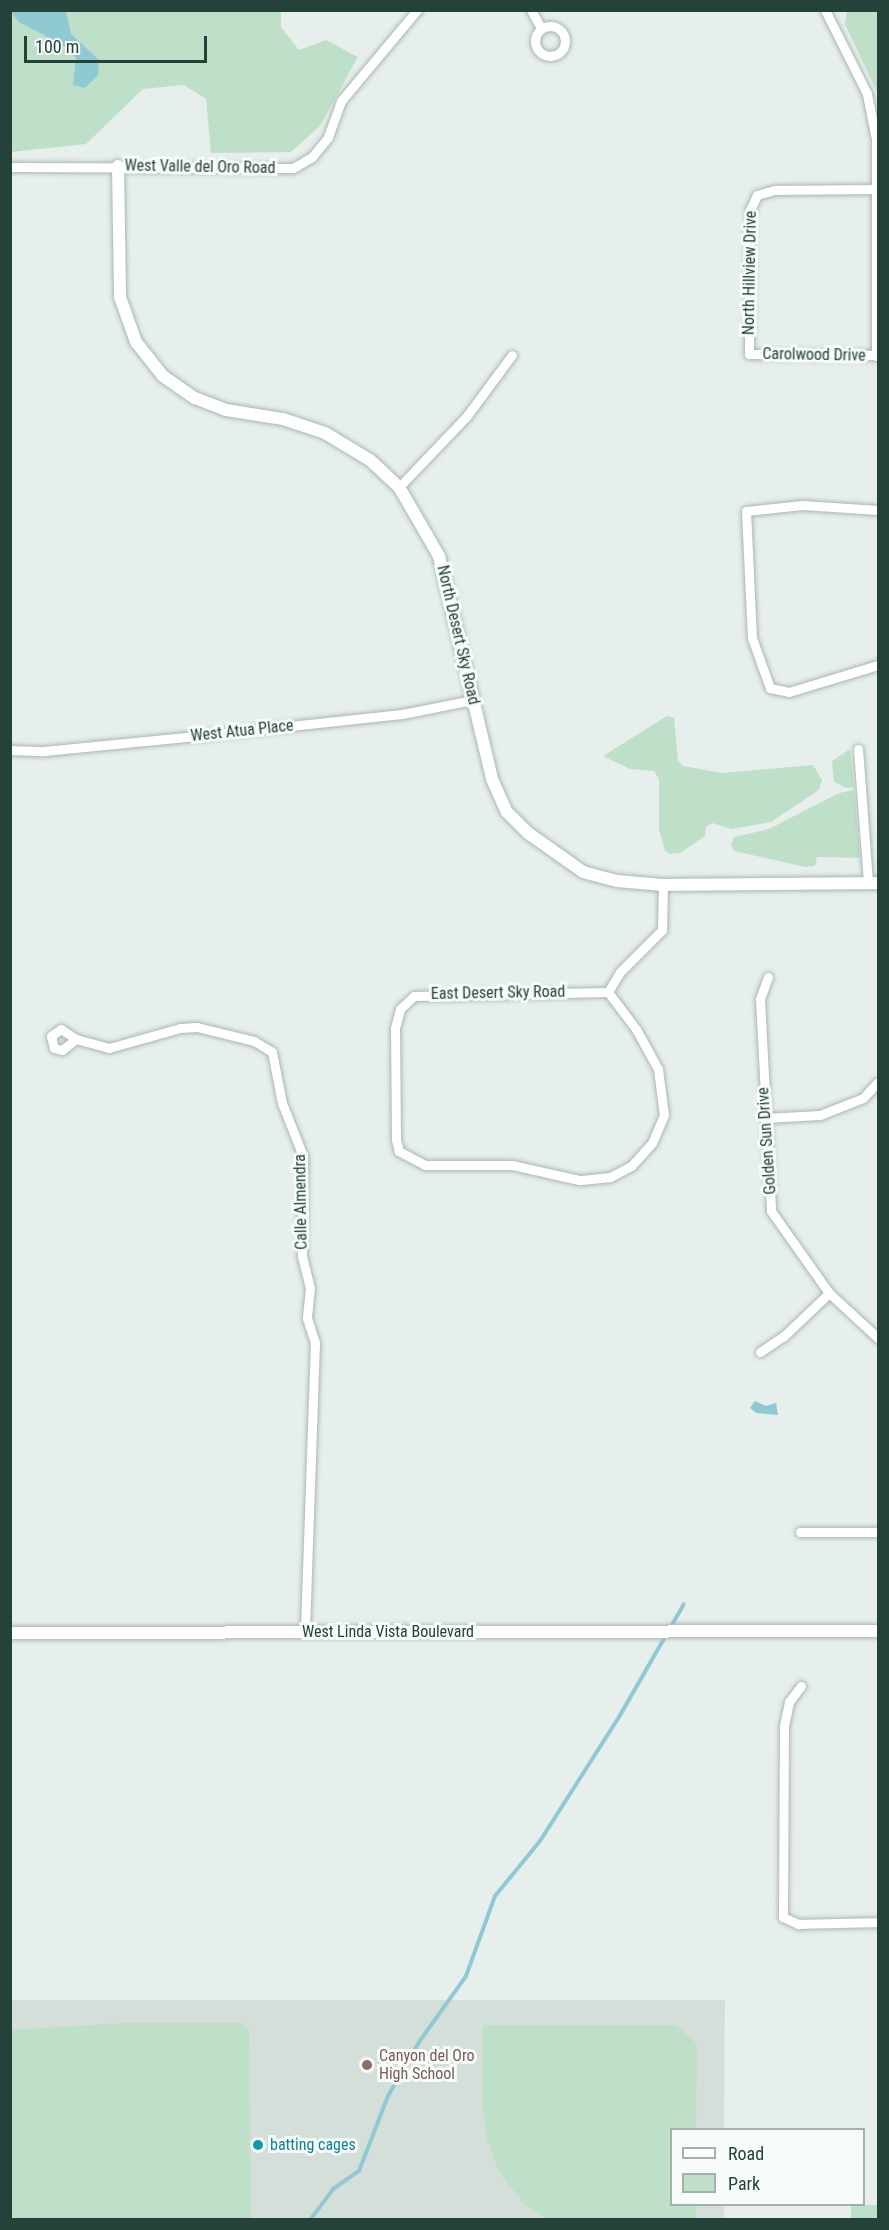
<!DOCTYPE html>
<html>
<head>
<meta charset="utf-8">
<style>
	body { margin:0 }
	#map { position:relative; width:889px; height:2230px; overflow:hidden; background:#e6efeb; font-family:"Roboto Condensed",sans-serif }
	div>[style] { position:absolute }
	.built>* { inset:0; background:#d4dfda }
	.green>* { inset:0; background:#bfe0c8 }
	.water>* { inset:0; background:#8ec9d4 }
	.stream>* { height:4px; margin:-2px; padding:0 2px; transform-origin:2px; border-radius:2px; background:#8ec9d4 }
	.roads { filter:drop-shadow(0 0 2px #a8b8b2) drop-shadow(0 0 2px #a8b8b2) }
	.minor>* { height:9px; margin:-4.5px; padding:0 4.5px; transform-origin:4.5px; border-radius:4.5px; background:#fff }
	.minor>.ring { margin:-4.5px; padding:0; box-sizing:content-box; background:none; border:9px solid #fff; border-radius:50% }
	.tertiary>* { height:12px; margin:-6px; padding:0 6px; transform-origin:6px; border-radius:6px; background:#fff }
	.dots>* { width:16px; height:16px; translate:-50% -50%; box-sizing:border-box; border:3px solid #f7fbf9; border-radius:50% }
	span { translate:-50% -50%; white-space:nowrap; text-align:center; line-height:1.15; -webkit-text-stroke:6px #f7fbf9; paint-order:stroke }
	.street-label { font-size:16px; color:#24423a }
	.education-label { font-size:16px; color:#785e54 }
	.left { translate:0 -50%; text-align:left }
	.culture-label { font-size:16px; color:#0d838f }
	.frame { position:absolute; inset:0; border:12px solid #24423a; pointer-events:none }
	.legend { position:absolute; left:670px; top:2128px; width:195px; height:78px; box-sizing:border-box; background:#f7fbf9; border:2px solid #a3b1ad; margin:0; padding:8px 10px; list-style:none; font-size:18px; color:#24423a }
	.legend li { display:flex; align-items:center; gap:12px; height:30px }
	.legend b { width:30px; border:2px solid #a3b1ad }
	.scale { position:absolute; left:24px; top:36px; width:183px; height:27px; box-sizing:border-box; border:3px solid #24423a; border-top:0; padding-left:8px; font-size:18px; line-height:21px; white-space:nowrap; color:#24423a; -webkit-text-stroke:4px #f7fbf9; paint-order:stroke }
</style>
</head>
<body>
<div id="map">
	<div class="built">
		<div style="clip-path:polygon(11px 2000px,725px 2000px,724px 2129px,672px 2130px,672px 2204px,724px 2205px,724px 2219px,11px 2220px)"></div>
	</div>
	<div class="green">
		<div style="clip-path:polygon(847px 10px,878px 11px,878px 94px,845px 24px)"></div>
		<div style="clip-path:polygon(11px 11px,281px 11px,281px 27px,299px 50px,326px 40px,358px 57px,320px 126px,291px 152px,211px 153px,206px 99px,184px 85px,143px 89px,86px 144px,11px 152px)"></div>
		<div style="clip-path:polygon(667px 716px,674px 718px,678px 761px,683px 766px,722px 773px,813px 765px,822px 780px,819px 790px,771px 822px,732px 829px,712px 823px,706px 827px,705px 836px,680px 853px,670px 854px,665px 851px,659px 829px,659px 779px,654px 771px,630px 769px,603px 756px)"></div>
		<div style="clip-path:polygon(850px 749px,854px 787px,846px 788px,834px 782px,832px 761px)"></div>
		<div style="clip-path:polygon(854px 790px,860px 858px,817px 857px,815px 866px,805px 867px,734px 851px,731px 845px,734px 837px,769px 829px,839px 793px)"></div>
		<div style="clip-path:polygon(124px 2023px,241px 2023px,249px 2031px,251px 2219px,11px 2219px,11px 2030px)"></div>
		<div style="clip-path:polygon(483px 2025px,676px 2025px,697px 2044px,696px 2129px,672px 2130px,672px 2204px,696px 2205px,696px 2219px,546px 2219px,524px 2204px,498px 2170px,487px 2139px,482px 2105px)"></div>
		<div style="clip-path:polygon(851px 2205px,878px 2205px,878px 2219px,851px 2219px)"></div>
	</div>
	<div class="water">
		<div style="clip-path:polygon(10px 11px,66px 11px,71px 34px,99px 60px,98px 75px,85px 88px,73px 85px,76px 58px,61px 44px,19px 22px)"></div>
		<div style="clip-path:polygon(755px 1401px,766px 1406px,776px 1403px,778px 1415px,756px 1413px,750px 1408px)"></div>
	</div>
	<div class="stream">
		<div style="left:310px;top:2220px;width:39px;rotate:-53deg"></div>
		<div style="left:333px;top:2189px;width:32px;rotate:-35deg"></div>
		<div style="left:359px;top:2171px;width:80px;rotate:-68.9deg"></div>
		<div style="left:388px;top:2096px;width:62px;rotate:-60.1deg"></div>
		<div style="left:419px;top:2042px;width:81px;rotate:-54.5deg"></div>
		<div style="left:466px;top:1976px;width:85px;rotate:-70.1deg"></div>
		<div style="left:495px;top:1896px;width:71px;rotate:-50.7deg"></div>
		<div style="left:540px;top:1841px;width:147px;rotate:-57.5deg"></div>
		<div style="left:619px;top:1717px;width:130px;rotate:-60.1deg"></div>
	</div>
	<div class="roads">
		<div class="minor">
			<div style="left:531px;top:10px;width:21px;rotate:61deg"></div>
			<div style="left:825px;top:10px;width:94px;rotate:63.4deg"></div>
			<div style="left:867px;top:94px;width:46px;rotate:78.7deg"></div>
			<div style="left:876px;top:139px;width:217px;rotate:90deg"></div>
			<div class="ring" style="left:535px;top:26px;width:21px;height:21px"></div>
			<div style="left:10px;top:167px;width:283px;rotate:0.2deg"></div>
			<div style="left:293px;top:168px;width:22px;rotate:-30deg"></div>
			<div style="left:312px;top:157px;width:26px;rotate:-51deg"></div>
			<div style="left:328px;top:137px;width:38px;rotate:-70deg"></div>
			<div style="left:341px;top:101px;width:119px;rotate:-50.1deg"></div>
			<div style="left:757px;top:195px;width:17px;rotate:115deg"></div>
			<div style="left:750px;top:210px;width:144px;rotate:90.4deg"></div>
			<div style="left:749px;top:354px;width:129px;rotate:0.4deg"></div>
			<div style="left:757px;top:195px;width:19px;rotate:-16deg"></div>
			<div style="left:775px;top:190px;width:100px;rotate:-0.6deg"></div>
			<div style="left:399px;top:487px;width:97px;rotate:-46.3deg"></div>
			<div style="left:466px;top:417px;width:77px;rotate:-53.4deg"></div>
			<div style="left:878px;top:510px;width:76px;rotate:-176.2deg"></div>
			<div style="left:802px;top:505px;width:56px;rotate:173.9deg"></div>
			<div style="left:746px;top:511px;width:127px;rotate:87.3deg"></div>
			<div style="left:752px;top:638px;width:53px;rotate:70.2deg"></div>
			<div style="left:770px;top:688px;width:19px;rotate:12deg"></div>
			<div style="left:789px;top:692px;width:93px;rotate:-16.9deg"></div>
			<div style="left:858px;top:749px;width:134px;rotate:85.7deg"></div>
			<div style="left:10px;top:750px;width:34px;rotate:2deg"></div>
			<div style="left:44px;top:751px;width:163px;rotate:-5.6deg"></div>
			<div style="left:206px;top:735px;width:197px;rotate:-6.1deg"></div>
			<div style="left:402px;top:714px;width:71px;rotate:-11.3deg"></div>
			<div style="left:768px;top:977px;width:23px;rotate:110deg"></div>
			<div style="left:760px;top:999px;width:212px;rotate:87deg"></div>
			<div style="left:771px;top:1211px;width:100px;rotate:54.7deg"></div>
			<div style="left:829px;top:1293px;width:67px;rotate:42.6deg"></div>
			<div style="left:608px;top:992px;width:46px;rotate:52.9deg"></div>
			<div style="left:636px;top:1029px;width:46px;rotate:61.2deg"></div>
			<div style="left:658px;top:1069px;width:46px;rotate:82.6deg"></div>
			<div style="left:664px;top:1115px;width:30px;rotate:113deg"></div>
			<div style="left:652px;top:1143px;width:31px;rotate:132deg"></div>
			<div style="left:631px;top:1166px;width:24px;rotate:152deg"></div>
			<div style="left:610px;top:1177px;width:31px;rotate:174deg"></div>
			<div style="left:579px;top:1180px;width:69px;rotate:-167.4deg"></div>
			<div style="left:512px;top:1165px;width:87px;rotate:180deg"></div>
			<div style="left:425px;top:1165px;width:30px;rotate:-152deg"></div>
			<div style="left:399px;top:1151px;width:11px;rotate:-105deg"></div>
			<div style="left:396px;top:1140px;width:112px;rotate:-90.5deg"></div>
			<div style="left:395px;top:1028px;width:20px;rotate:-75deg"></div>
			<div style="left:400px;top:1009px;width:19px;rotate:-43deg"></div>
			<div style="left:414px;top:996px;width:194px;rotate:-1.2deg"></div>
			<div style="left:608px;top:992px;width:23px;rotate:-59deg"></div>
			<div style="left:620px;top:972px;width:59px;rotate:-45deg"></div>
			<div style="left:662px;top:930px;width:45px;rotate:-88.7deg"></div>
			<div style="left:76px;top:1039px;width:18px;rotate:142deg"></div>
			<div style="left:62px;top:1050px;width:8px;rotate:-166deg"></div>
			<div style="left:54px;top:1048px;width:12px;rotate:-104deg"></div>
			<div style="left:51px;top:1036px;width:12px;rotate:-35deg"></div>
			<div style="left:61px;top:1029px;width:18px;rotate:34deg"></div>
			<div style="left:76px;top:1039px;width:34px;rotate:15deg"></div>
			<div style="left:109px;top:1048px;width:74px;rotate:-15.7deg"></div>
			<div style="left:180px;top:1028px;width:17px;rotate:-3deg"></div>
			<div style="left:197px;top:1027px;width:59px;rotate:13.8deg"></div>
			<div style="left:254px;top:1041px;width:21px;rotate:31deg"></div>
			<div style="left:272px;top:1052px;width:52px;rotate:78.9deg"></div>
			<div style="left:282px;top:1103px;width:57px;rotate:68.4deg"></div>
			<div style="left:303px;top:1156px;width:100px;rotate:90.6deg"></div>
			<div style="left:302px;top:1256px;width:33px;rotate:76deg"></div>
			<div style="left:310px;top:1288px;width:30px;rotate:96deg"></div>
			<div style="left:307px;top:1318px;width:25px;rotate:72deg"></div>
			<div style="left:315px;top:1342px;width:290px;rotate:92deg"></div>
			<div style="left:764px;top:1118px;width:56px;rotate:-3.1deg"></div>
			<div style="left:820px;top:1115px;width:46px;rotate:-21.6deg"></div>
			<div style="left:863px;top:1098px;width:22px;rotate:-47deg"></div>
			<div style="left:760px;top:1352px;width:29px;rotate:-34deg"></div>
			<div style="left:784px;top:1336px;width:62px;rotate:-43.7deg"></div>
			<div style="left:800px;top:1532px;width:78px"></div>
			<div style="left:801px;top:1686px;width:20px;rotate:127deg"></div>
			<div style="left:789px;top:1702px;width:25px;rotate:102deg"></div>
			<div style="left:784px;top:1726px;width:191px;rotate:90.3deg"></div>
			<div style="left:783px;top:1917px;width:17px;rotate:25deg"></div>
			<div style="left:798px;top:1924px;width:80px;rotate:-1.4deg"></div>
		</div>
		<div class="tertiary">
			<div style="left:118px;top:166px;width:131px;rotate:89.1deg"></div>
			<div style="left:120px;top:297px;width:48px;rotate:70.4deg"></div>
			<div style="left:136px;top:342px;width:43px;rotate:51.5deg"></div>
			<div style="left:163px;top:376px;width:39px;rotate:35deg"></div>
			<div style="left:195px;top:398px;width:33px;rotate:21deg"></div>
			<div style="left:226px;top:410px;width:58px;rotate:9deg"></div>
			<div style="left:283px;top:419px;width:44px;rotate:18.4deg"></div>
			<div style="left:325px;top:433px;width:52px;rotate:31deg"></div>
			<div style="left:370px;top:460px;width:40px;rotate:43deg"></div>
			<div style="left:399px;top:487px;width:80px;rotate:59.9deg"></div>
			<div style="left:439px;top:556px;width:229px;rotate:76.6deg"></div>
			<div style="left:492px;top:779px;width:36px;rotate:66deg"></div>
			<div style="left:507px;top:812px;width:30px;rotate:45deg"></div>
			<div style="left:528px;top:833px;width:67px;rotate:35.3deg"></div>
			<div style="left:583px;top:872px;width:35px;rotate:15deg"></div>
			<div style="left:617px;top:881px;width:46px;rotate:5deg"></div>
			<div style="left:663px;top:885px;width:215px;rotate:-0.5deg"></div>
			<div style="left:10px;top:1633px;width:868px;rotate:-0.13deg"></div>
		</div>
	</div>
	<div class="dots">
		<div style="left:367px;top:2065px;background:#8d6e63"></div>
		<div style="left:258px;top:2145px;background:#0f9aa8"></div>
	</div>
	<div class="street-label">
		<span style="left:200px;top:167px;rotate:1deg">West Valle del Oro Road</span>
		<span style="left:750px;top:273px;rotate:-89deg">North Hillview Drive</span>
		<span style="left:814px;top:355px;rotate:1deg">Carolwood Drive</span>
		<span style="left:458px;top:635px;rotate:77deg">North Desert Sky Road</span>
		<span style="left:242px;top:731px;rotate:-6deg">West Atua Place</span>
		<span style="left:498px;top:993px;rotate:-1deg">East Desert Sky Road</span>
		<span style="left:767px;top:1141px;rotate:-94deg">Golden Sun Drive</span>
		<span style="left:301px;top:1202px;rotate:-91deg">Calle Almendra</span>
		<span style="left:388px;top:1632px">West Linda Vista Boulevard</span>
	</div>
	<div class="education-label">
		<span class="left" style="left:379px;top:2065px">Canyon del Oro<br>High School</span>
	</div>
	<div class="culture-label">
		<span class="left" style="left:270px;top:2145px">batting cages</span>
	</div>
	<div class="frame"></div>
	<ul class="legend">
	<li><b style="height:8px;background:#fff"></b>Road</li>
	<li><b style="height:16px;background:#bfe0c8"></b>Park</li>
	</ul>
	<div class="scale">100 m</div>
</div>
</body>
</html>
